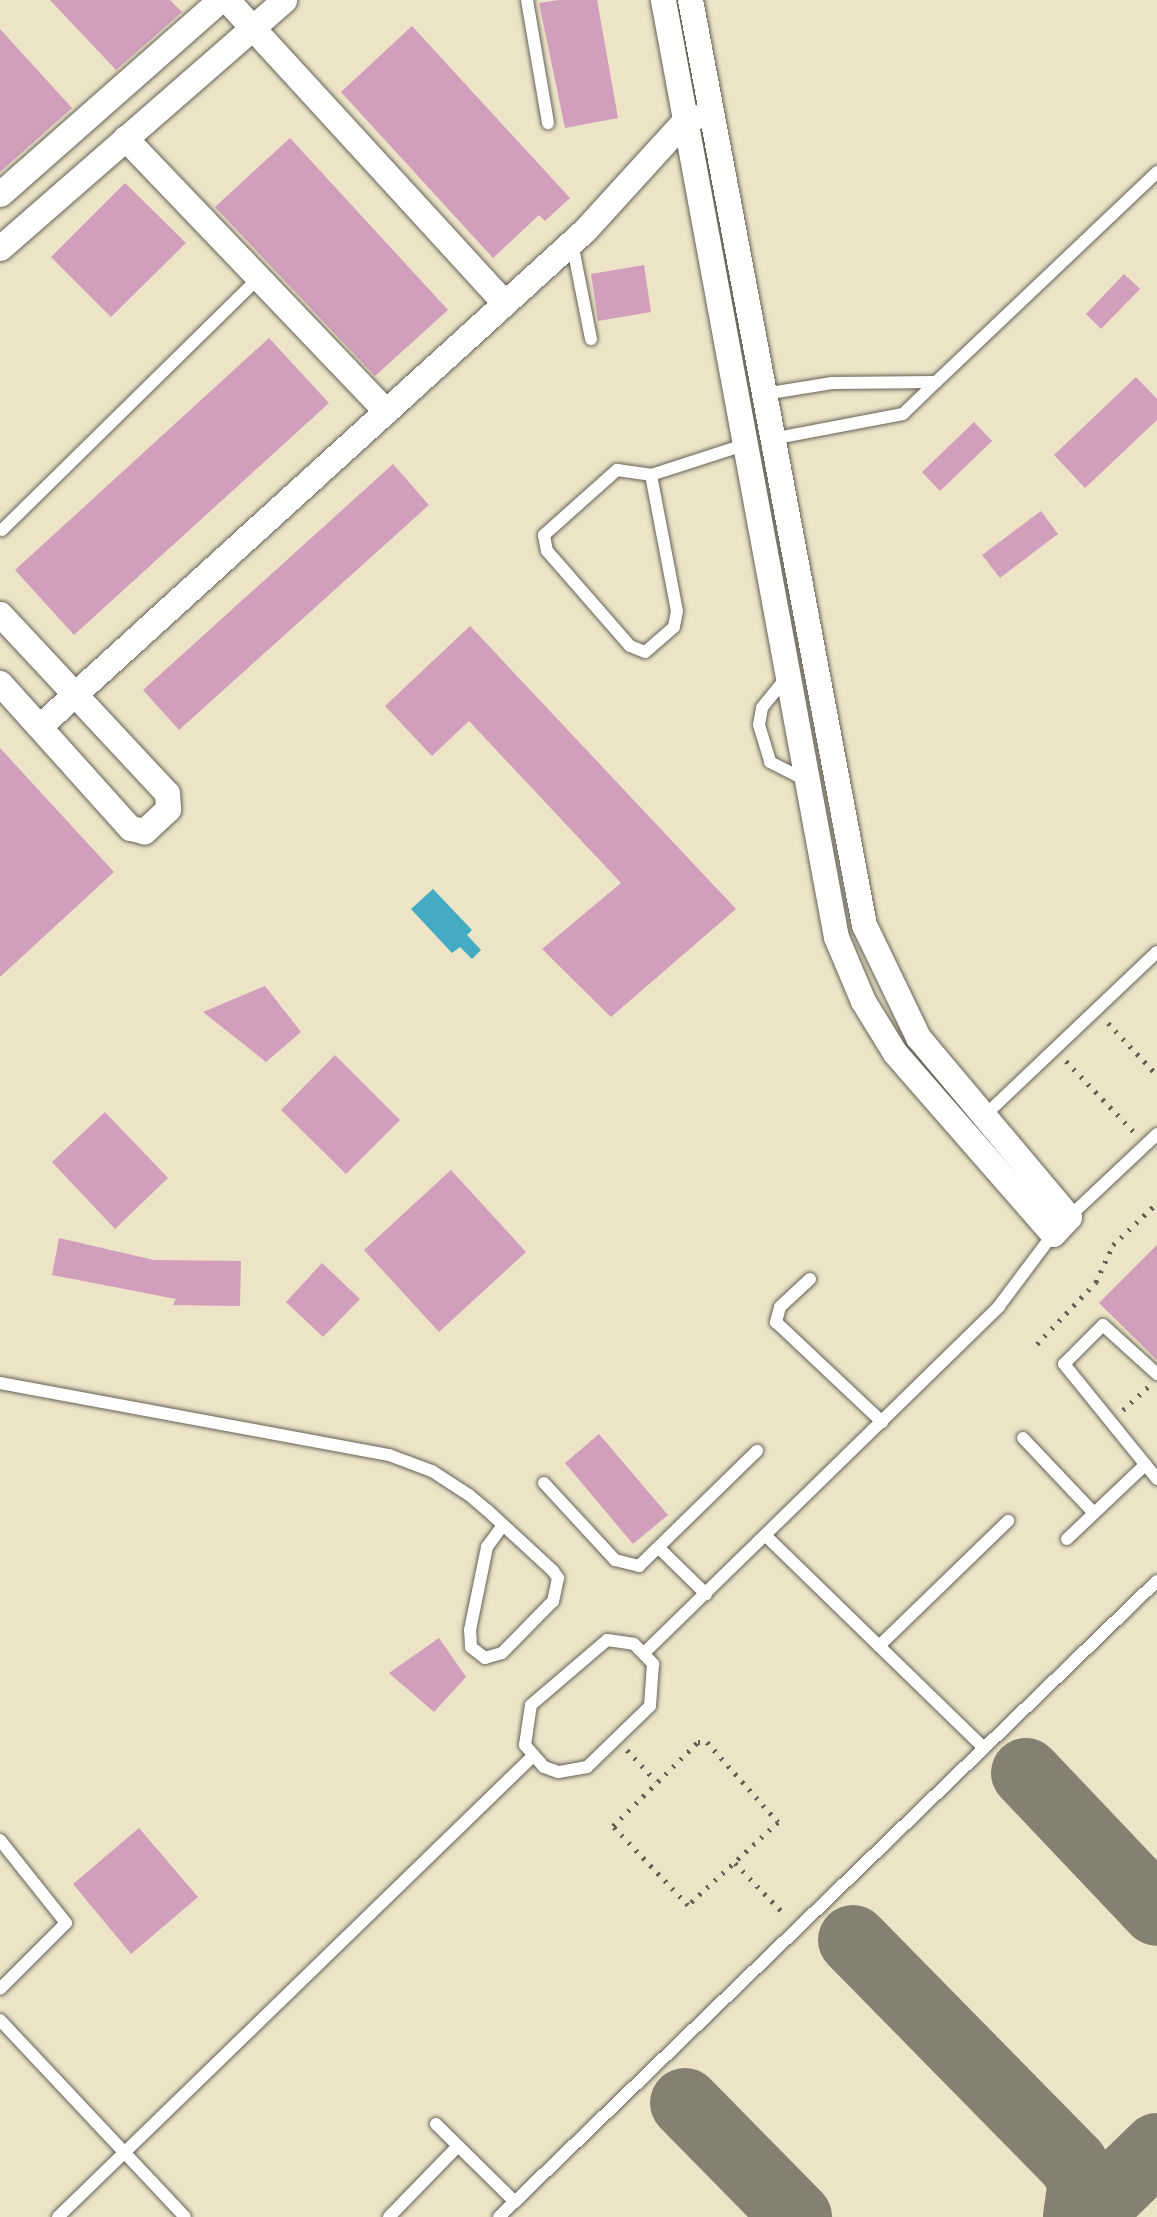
<!DOCTYPE html>
<html>
<head>
<meta charset="utf-8">
<style>
	body { margin:0 }
	#map { position:relative; width:1157px; height:2217px; overflow:hidden; background:#ede4c8; font-family:"Balsamiq Sans",sans-serif }
	div>[style] { position:absolute }
	.water>* { inset:0; background:#43abc2 }
	.taxiway>* { height:70px; margin:-35px; padding:0 35px; transform-origin:35px; border-radius:35px; background:#848072 }
	.building>* { inset:0; background:#d19ebc }
	.path>* { height:5px; margin-top:-2.5px; transform-origin:0; background:repeating-linear-gradient(90deg,#656258 0 2.5px,transparent 0 10.5px) }
	.roads { filter:drop-shadow(0 0 2px #656258) drop-shadow(0 0 2px #656258) }
	.lane>* { height:12px; margin:-6px; padding:0 6px; transform-origin:6px; border-radius:6px; background:#fff }
	.street>* { height:25px; margin:-12.5px; padding:0 12.5px; transform-origin:12.5px; border-radius:12.5px; background:#fff }
	span { translate:-50% -50%; white-space:nowrap; text-align:center; line-height:1.15; -webkit-text-stroke:9px #f6f6f2; paint-order:stroke }
</style>
</head>
<body>
<div id="map">
	<div class="water">
		<div style="clip-path:polygon(433px 889px,472px 930px,467px 935px,481px 950px,472px 959px,460px 947px,452px 953px,411px 909px)"></div>
	</div>
	<div class="taxiway">
		<div style="left:1026px;top:1773px;width:190px;rotate:46.5deg"></div>
		<div style="left:853px;top:1940px;width:314px;rotate:45.5deg"></div>
		<div style="left:1073px;top:2164px;width:20px;rotate:60deg"></div>
		<div style="left:1083px;top:2181px;width:36px;rotate:98deg"></div>
		<div style="left:685px;top:2103px;width:160px;rotate:45.5deg"></div>
		<div style="left:1086px;top:2217px;width:99px;rotate:-44.2deg"></div>
	</div>
	<div class="building">
		<div style="clip-path:polygon(50px 0,170px 0,182px 12px,116px 70px)"></div>
		<div style="clip-path:polygon(559px 0,597px 0,618px 118px,565px 128px,539px 3px)"></div>
		<div style="clip-path:polygon(412px 26px,570px 198px,545px 221px,539px 215px,493px 258px,341px 92px)"></div>
		<div style="clip-path:polygon(0 29px,72px 108px,0 172px)"></div>
		<div style="clip-path:polygon(290px 138px,448px 310px,375px 376px,215px 207px)"></div>
		<div style="clip-path:polygon(125px 183px,186px 243px,111px 317px,51px 257px)"></div>
		<div style="clip-path:polygon(644px 265px,651px 312px,598px 321px,591px 274px)"></div>
		<div style="clip-path:polygon(1124px 274px,1140px 289px,1101px 329px,1086px 314px)"></div>
		<div style="clip-path:polygon(269px 338px,329px 403px,74px 635px,15px 570px)"></div>
		<div style="clip-path:polygon(1136px 377px,1157px 399px,1157px 420px,1085px 488px,1054px 455px)"></div>
		<div style="clip-path:polygon(974px 422px,992px 441px,940px 491px,922px 472px)"></div>
		<div style="clip-path:polygon(393px 464px,429px 505px,179px 730px,143px 690px)"></div>
		<div style="clip-path:polygon(1041px 511px,1058px 534px,1000px 578px,982px 555px)"></div>
		<div style="clip-path:polygon(470px 626px,736px 909px,611px 1017px,542px 949px,621px 883px,469px 721px,432px 756px,385px 706px)"></div>
		<div style="clip-path:polygon(0 748px,114px 872px,0 977px)"></div>
		<div style="clip-path:polygon(265px 986px,301px 1032px,266px 1062px,203px 1012px)"></div>
		<div style="clip-path:polygon(335px 1055px,400px 1120px,346px 1174px,281px 1110px)"></div>
		<div style="clip-path:polygon(105px 1112px,168px 1178px,115px 1229px,52px 1162px)"></div>
		<div style="clip-path:polygon(451px 1170px,526px 1252px,439px 1332px,364px 1250px)"></div>
		<div style="clip-path:polygon(59px 1238px,154px 1260px,241px 1261px,240px 1306px,173px 1305px,176px 1299px,52px 1275px)"></div>
		<div style="clip-path:polygon(1157px 1245px,1157px 1360px,1099px 1303px)"></div>
		<div style="clip-path:polygon(322px 1263px,360px 1299px,323px 1337px,286px 1302px)"></div>
		<div style="clip-path:polygon(599px 1434px,668px 1515px,633px 1544px,565px 1463px)"></div>
		<div style="clip-path:polygon(439px 1638px,466px 1677px,434px 1712px,389px 1673px)"></div>
		<div style="clip-path:polygon(139px 1828px,198px 1897px,131px 1954px,73px 1884px)"></div>
	</div>
	<div class="path">
		<div style="left:1108px;top:1023px;width:71px;rotate:46.7deg"></div>
		<div style="left:1066px;top:1061px;width:98px;rotate:46.2deg"></div>
		<div style="left:1037px;top:1344px;width:86px;rotate:-46.4deg"></div>
		<div style="left:1096px;top:1282px;width:41px;rotate:-65.3deg"></div>
		<div style="left:1113px;top:1245px;width:61px;rotate:-43.7deg"></div>
		<div style="left:1123px;top:1410px;width:34px;rotate:-43deg"></div>
		<div style="left:698px;top:1742px;width:9px"></div>
		<div style="left:707px;top:1742px;width:107px;rotate:48.4deg"></div>
		<div style="left:778px;top:1822px;width:122px;rotate:137.3deg"></div>
		<div style="left:688px;top:1905px;width:109px;rotate:-133.5deg"></div>
		<div style="left:613px;top:1826px;width:120px;rotate:-44.7deg"></div>
		<div style="left:627px;top:1750px;width:42px;rotate:46.9deg"></div>
		<div style="left:735px;top:1863px;width:72px;rotate:46.1deg"></div>
	</div>
	<div class="roads">
		<div class="lane">
			<div style="left:527px;top:0;width:125px;rotate:80.3deg"></div>
			<div style="left:572px;top:243px;width:98px;rotate:78.8deg"></div>
			<div style="left:936px;top:382px;width:305px;rotate:-43.5deg"></div>
			<div style="left:764px;top:394px;width:69px;rotate:-9.2deg"></div>
			<div style="left:832px;top:383px;width:104px;rotate:-0.6deg"></div>
			<div style="left:936px;top:382px;width:46px;rotate:135.9deg"></div>
			<div style="left:903px;top:414px;width:133px;rotate:169.2deg"></div>
			<div style="left:651px;top:475px;width:138px;rotate:79.2deg"></div>
			<div style="left:677px;top:611px;width:16px;rotate:101deg"></div>
			<div style="left:674px;top:627px;width:38px;rotate:139deg"></div>
			<div style="left:645px;top:652px;width:16px;rotate:-158deg"></div>
			<div style="left:630px;top:646px;width:126px;rotate:-131.1deg"></div>
			<div style="left:547px;top:551px;width:16px;rotate:-101deg"></div>
			<div style="left:544px;top:535px;width:98px;rotate:-41.7deg"></div>
			<div style="left:617px;top:470px;width:34px;rotate:8deg"></div>
			<div style="left:651px;top:475px;width:98px;rotate:-17.9deg"></div>
			<div style="left:2px;top:530px;width:359px;rotate:-44.5deg"></div>
			<div style="left:786px;top:678px;width:38px;rotate:129deg"></div>
			<div style="left:762px;top:708px;width:17px;rotate:100deg"></div>
			<div style="left:759px;top:725px;width:39px;rotate:73deg"></div>
			<div style="left:770px;top:762px;width:39px;rotate:27deg"></div>
			<div style="left:982px;top:1118px;width:241px;rotate:-43.5deg"></div>
			<div style="left:1069px;top:1217px;width:121px;rotate:-43.3deg"></div>
			<div style="left:810px;top:1279px;width:41px;rotate:137deg"></div>
			<div style="left:780px;top:1307px;width:16px;rotate:105deg"></div>
			<div style="left:776px;top:1322px;width:146px;rotate:43.3deg"></div>
			<div style="left:1157px;top:1374px;width:73px;rotate:-137.8deg"></div>
			<div style="left:1103px;top:1325px;width:55px;rotate:135deg"></div>
			<div style="left:1064px;top:1364px;width:148px;rotate:51deg"></div>
			<div style="left:0;top:1383px;width:396px;rotate:10.5deg"></div>
			<div style="left:389px;top:1455px;width:46px;rotate:20.4deg"></div>
			<div style="left:432px;top:1471px;width:44px;rotate:33deg"></div>
			<div style="left:469px;top:1495px;width:23px;rotate:40deg"></div>
			<div style="left:487px;top:1510px;width:90px;rotate:42.7deg"></div>
			<div style="left:553px;top:1571px;width:9px;rotate:54deg"></div>
			<div style="left:558px;top:1578px;width:24px;rotate:102deg"></div>
			<div style="left:553px;top:1601px;width:73px;rotate:134.4deg"></div>
			<div style="left:502px;top:1653px;width:18px;rotate:164deg"></div>
			<div style="left:485px;top:1658px;width:18px;rotate:-142deg"></div>
			<div style="left:471px;top:1647px;width:17px;rotate:-93deg"></div>
			<div style="left:470px;top:1630px;width:85px;rotate:-78.4deg"></div>
			<div style="left:487px;top:1547px;width:27px;rotate:-54deg"></div>
			<div style="left:1023px;top:1438px;width:103px;rotate:46.6deg"></div>
			<div style="left:544px;top:1483px;width:105px;rotate:47.3deg"></div>
			<div style="left:615px;top:1560px;width:25px;rotate:14deg"></div>
			<div style="left:639px;top:1566px;width:165px;rotate:-44.3deg"></div>
			<div style="left:766px;top:1536px;width:304px;rotate:44.2deg"></div>
			<div style="left:1067px;top:1539px;width:108px;rotate:-43.5deg"></div>
			<div style="left:659px;top:1548px;width:66px;rotate:44.4deg"></div>
			<div style="left:607px;top:1640px;width:27px;rotate:8deg"></div>
			<div style="left:634px;top:1644px;width:28px;rotate:46deg"></div>
			<div style="left:653px;top:1664px;width:42px;rotate:94.1deg"></div>
			<div style="left:650px;top:1706px;width:88px;rotate:135.9deg"></div>
			<div style="left:587px;top:1767px;width:29px;rotate:170deg"></div>
			<div style="left:558px;top:1772px;width:15px;rotate:-160deg"></div>
			<div style="left:544px;top:1767px;width:29px;rotate:-131deg"></div>
			<div style="left:525px;top:1745px;width:40px;rotate:-81.5deg"></div>
			<div style="left:531px;top:1705px;width:100px;rotate:-40.5deg"></div>
			<div style="left:879px;top:1646px;width:180px;rotate:-44.1deg"></div>
			<div style="left:645px;top:1652px;width:495px;rotate:-44.3deg"></div>
			<div style="left:999px;top:1306px;width:90px;rotate:-53.1deg"></div>
			<div style="left:0;top:1840px;width:106px;rotate:51.5deg"></div>
			<div style="left:66px;top:1923px;width:93px;rotate:135deg"></div>
			<div style="left:0;top:2020px;width:270px;rotate:46.8deg"></div>
			<div style="left:436px;top:2124px;width:111px;rotate:44.6deg"></div>
			<div style="left:58px;top:2217px;width:661px;rotate:-44.14deg"></div>
			<div style="left:389px;top:2217px;width:99px;rotate:-45.8deg"></div>
			<div style="left:499px;top:2217px;width:915px;rotate:-44.03deg"></div>
		</div>
		<div class="street">
			<div style="left:227px;top:0;width:411px;rotate:47.5deg"></div>
			<div style="left:663px;top:0;width:953px;rotate:79.54deg"></div>
			<div style="left:836px;top:937px;width:69px;rotate:67.1deg"></div>
			<div style="left:863px;top:1001px;width:61px;rotate:58.4deg"></div>
			<div style="left:895px;top:1053px;width:240px;rotate:48.9deg"></div>
			<div style="left:1053px;top:1234px;width:23px;rotate:-47deg"></div>
			<div style="left:1069px;top:1217px;width:235px;rotate:-130deg"></div>
			<div style="left:918px;top:1037px;width:124px;rotate:-115.7deg"></div>
			<div style="left:864px;top:925px;width:941px;rotate:-100.65deg"></div>
			<div style="left:125px;top:138px;width:378px;rotate:46.3deg"></div>
			<div style="left:0;top:194px;width:293px;rotate:-41.4deg"></div>
			<div style="left:0;top:248px;width:377px;rotate:-41.1deg"></div>
			<div style="left:0;top:614px;width:245px;rotate:47deg"></div>
			<div style="left:167px;top:793px;width:16px;rotate:86deg"></div>
			<div style="left:168px;top:809px;width:33px;rotate:137deg"></div>
			<div style="left:144px;top:831px;width:14px;rotate:-168deg"></div>
			<div style="left:130px;top:828px;width:195px;rotate:-131.9deg"></div>
			<div style="left:41px;top:725px;width:736px;rotate:-42.3deg"></div>
			<div style="left:585px;top:230px;width:149px;rotate:-47.7deg"></div>
			<div style="left:685px;top:120px;width:10px;rotate:-17deg"></div>
		</div>
	</div>
</div>
</body>
</html>
